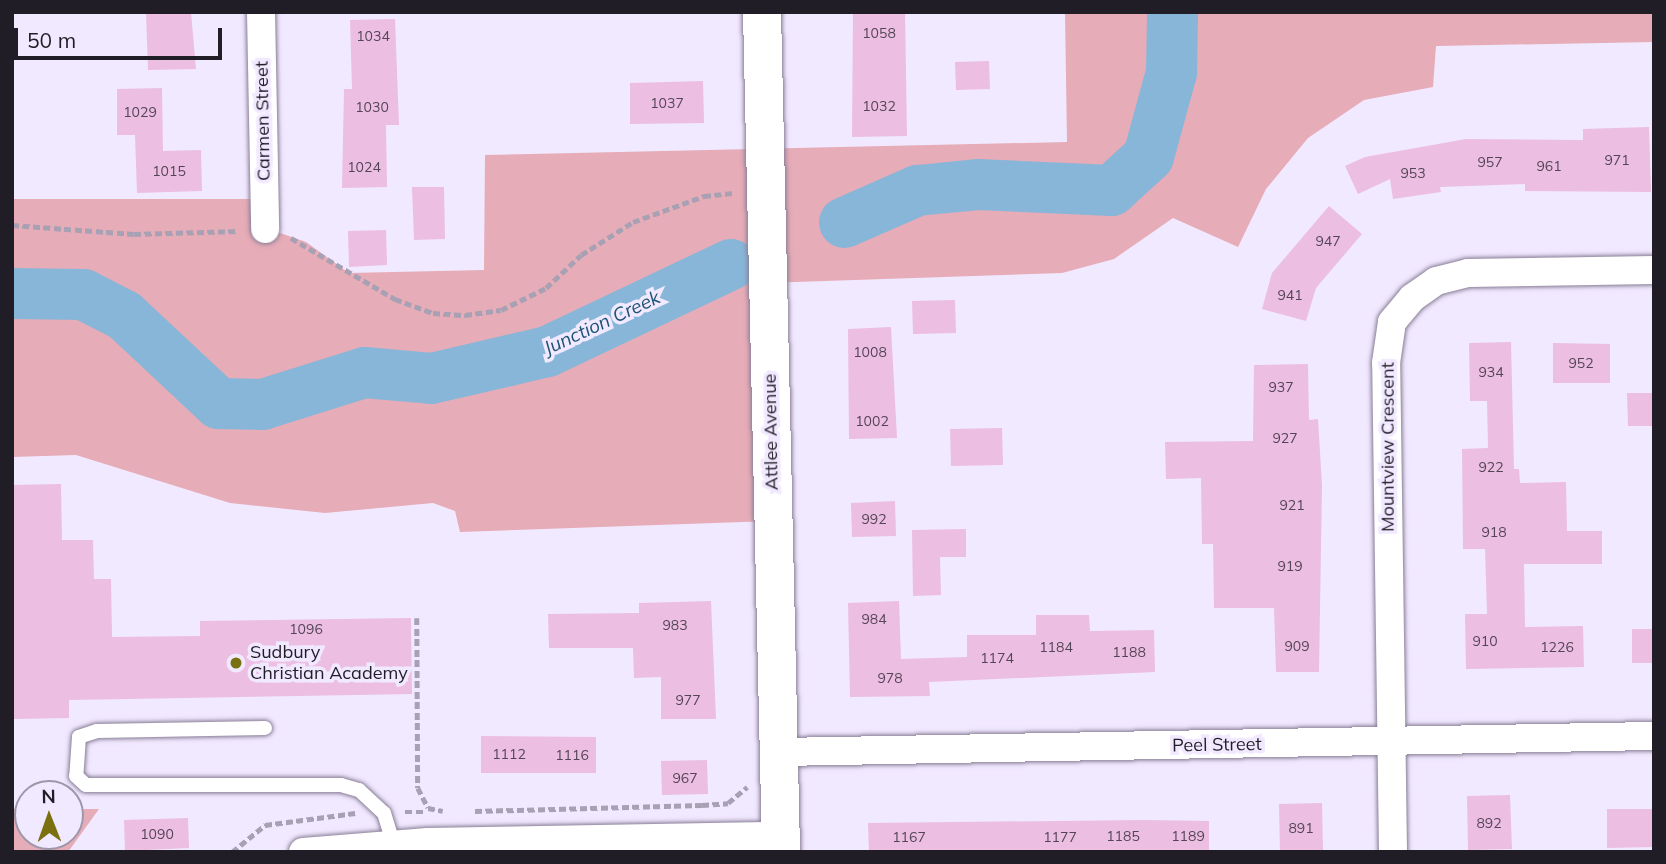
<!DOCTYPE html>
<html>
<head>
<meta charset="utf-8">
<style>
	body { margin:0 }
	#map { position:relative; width:1666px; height:864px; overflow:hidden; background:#f1e9ff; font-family:Mulish,sans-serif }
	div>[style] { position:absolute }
	.forest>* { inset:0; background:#e6acb7 }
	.river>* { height:51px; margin:-25.5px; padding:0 25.5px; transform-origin:25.5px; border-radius:25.5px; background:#88b6d8 }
	.building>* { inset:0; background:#ecbee1 }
	.path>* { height:4.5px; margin-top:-2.25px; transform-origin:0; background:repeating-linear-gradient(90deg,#a8a1b3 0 7px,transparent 0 10.5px) }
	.roads { filter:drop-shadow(0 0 2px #887e96) drop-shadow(0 0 2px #887e96) }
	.lane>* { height:14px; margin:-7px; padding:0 7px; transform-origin:7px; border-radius:7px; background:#fff }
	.street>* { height:28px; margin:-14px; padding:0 14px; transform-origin:14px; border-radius:14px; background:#fff }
	.secondary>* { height:38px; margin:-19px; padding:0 19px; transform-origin:19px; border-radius:19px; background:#fff }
	.dots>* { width:19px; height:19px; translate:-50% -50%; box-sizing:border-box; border:4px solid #f1e9ff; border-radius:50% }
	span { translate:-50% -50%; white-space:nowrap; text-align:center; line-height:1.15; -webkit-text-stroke:7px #f1e9ff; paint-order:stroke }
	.number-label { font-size:14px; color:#544556 }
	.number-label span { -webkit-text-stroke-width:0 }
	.street-label { font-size:18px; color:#211d27 }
	.poi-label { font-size:18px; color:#211d27 }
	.left { translate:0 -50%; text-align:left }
	.water-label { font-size:19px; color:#1d5374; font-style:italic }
	.frame { position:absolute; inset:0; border:14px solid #211d27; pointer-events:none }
	.north { position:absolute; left:14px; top:780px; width:70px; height:70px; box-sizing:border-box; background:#f1e9ff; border:2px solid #9e97a9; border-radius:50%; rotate:359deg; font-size:19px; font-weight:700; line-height:28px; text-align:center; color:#211d27 }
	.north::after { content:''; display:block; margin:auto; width:24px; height:32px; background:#7b700f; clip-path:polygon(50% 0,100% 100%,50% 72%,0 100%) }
	.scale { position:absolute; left:14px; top:28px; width:208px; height:32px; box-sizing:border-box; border:4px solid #211d27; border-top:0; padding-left:9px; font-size:21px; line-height:24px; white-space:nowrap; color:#211d27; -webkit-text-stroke:5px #f1e9ff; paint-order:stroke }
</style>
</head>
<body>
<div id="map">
	<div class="forest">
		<div style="clip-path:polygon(1065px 12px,1654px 12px,1654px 42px,1436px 46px,1433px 87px,1364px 100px,1308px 138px,1266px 189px,1238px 247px,1173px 218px,1114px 259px,1062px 273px,766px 283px,771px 521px,460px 532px,455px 511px,433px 503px,325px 513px,230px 503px,76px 455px,12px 457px,12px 199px,261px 199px,263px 227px,306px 242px,349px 273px,484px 270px,485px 155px,1067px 142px)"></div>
		<div style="clip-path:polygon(12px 809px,28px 809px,28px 836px,70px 836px,70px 809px,99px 809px,68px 852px,12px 852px)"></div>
	</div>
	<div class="river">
		<div style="left:844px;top:222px;width:80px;rotate:-23.7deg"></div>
		<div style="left:917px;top:190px;width:60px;rotate:-5.7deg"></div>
		<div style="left:977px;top:184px;width:134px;rotate:2.6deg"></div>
		<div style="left:1111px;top:190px;width:50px;rotate:-42.6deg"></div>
		<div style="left:1148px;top:156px;width:87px;rotate:-74.7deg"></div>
		<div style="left:1171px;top:72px;width:60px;rotate:-89deg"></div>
		<div style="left:12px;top:293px;width:71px;rotate:0.8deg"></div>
		<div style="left:83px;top:294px;width:46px;rotate:27.1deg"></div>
		<div style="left:124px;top:315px;width:129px;rotate:43.1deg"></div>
		<div style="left:218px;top:403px;width:44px;rotate:1.3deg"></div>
		<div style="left:262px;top:404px;width:107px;rotate:-17.4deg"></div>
		<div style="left:364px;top:372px;width:67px;rotate:5.1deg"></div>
		<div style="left:431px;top:378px;width:119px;rotate:-13.1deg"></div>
		<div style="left:547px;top:351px;width:203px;rotate:-25.4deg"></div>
	</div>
	<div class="building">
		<div style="clip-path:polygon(146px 12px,191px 12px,196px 69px,148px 70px)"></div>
		<div style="clip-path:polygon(853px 12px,905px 12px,907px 136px,852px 137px)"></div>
		<div style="clip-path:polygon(395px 19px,399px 125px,386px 125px,387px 187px,342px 188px,344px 89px,352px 89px,350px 20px)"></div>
		<div style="clip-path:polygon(989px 61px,990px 89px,956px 90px,955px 62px)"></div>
		<div style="clip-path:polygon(703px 81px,704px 123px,630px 124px,630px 83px)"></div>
		<div style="clip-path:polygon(162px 88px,163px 151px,201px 150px,202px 191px,137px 193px,135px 135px,117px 135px,117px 89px)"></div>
		<div style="clip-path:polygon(1649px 127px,1651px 192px,1525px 191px,1525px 184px,1440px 187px,1441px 192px,1393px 199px,1390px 179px,1358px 194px,1345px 166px,1365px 157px,1466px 139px,1583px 140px,1583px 129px)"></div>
		<div style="clip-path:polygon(412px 187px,444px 187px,445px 239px,414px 240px)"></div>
		<div style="clip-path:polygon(1329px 206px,1362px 234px,1316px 288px,1306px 321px,1262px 309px,1272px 273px)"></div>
		<div style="clip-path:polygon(386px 230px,387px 265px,349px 267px,348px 231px)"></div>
		<div style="clip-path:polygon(955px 300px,956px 333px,913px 334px,912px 301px)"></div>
		<div style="clip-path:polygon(891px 327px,897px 438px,849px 439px,848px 329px)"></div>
		<div style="clip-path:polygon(1511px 342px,1514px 469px,1519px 469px,1520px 483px,1566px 482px,1567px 531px,1602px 531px,1602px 564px,1524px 564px,1525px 627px,1583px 626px,1584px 667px,1466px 669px,1465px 614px,1487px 614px,1485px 549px,1463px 549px,1462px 449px,1488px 448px,1487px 401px,1470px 401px,1469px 343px)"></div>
		<div style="clip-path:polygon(1553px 343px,1610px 344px,1610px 383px,1553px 383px)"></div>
		<div style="clip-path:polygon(1308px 364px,1309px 420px,1318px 419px,1322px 485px,1319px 672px,1276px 672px,1274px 608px,1214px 608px,1213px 544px,1202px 544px,1201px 478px,1166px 479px,1165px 442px,1253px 441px,1254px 365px)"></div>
		<div style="clip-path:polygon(1627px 393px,1654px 393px,1654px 426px,1628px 426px)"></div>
		<div style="clip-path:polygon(1002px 428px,1003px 465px,951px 466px,950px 429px)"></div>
		<div style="clip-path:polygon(61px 484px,62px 540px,93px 540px,94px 579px,111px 579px,112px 637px,200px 636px,200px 621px,411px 618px,412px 694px,69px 700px,69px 718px,12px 719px,12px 485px)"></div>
		<div style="clip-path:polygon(895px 501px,896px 536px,852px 537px,851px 503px)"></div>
		<div style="clip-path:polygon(966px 529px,966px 557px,940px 557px,941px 595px,913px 596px,912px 530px)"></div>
		<div style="clip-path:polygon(711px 601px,716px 719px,661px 719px,661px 677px,634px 678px,633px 648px,549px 648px,548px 614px,639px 613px,639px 603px)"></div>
		<div style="clip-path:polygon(899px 601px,901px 659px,967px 657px,967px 635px,1036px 635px,1036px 615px,1089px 615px,1090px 631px,1154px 630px,1155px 672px,929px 682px,930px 696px,850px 697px,848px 603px)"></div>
		<div style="clip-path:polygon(1632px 629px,1654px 629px,1654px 663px,1632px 663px)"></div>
		<div style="clip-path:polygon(481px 736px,596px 737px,596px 773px,481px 773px)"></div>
		<div style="clip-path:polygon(707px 760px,708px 794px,662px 795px,661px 761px)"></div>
		<div style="clip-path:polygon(1510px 795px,1512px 849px,1468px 850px,1467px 796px)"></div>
		<div style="clip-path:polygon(1322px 803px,1323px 852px,1280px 852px,1279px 804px)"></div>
		<div style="clip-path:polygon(1607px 809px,1654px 809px,1654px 847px,1607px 848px)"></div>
		<div style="clip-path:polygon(188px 818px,189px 848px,125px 851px,124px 820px)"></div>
		<div style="clip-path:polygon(1144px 820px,1209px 821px,1209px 852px,869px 852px,868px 823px)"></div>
	</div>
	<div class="path">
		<div style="left:12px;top:225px;width:122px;rotate:4.2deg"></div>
		<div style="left:134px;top:234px;width:104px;rotate:-1.7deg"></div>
		<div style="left:291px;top:238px;width:121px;rotate:30.4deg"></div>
		<div style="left:395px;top:299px;width:40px;rotate:20.2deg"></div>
		<div style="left:433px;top:313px;width:32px;rotate:4deg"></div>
		<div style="left:465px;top:315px;width:36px;rotate:-8deg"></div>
		<div style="left:501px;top:310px;width:50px;rotate:-26.1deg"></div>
		<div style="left:546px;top:288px;width:48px;rotate:-43.3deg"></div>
		<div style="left:581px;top:255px;width:62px;rotate:-32.4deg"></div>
		<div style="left:633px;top:222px;width:76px;rotate:-20.1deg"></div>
		<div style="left:704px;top:196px;width:30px;rotate:-6deg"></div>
		<div style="left:417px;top:618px;width:170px;rotate:89.7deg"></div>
		<div style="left:418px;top:788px;width:22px;rotate:63deg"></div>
		<div style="left:428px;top:808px;width:15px;rotate:11deg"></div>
		<div style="left:475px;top:811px;width:227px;rotate:-1.5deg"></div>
		<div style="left:702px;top:805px;width:26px;rotate:-4deg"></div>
		<div style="left:728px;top:803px;width:25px;rotate:-40deg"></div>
		<div style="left:405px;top:812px;width:20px"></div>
		<div style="left:232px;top:852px;width:43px;rotate:-39.3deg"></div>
		<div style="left:265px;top:825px;width:91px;rotate:-7.6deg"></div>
	</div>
	<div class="roads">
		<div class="lane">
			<div style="left:265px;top:728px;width:168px;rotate:179deg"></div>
			<div style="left:97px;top:731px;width:19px;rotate:162deg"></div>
			<div style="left:79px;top:737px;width:39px;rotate:94deg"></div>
			<div style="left:76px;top:776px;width:13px;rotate:42deg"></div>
			<div style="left:86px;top:785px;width:255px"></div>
			<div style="left:341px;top:785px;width:19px;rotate:16deg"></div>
			<div style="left:359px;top:790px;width:34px;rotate:43deg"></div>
			<div style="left:384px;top:813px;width:31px;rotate:73deg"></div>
		</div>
		<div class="street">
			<div style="left:261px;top:12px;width:217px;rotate:88.9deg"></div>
			<div style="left:780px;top:752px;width:874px;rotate:-1.05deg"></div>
			<div style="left:303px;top:852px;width:125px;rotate:-4.6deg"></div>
			<div style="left:428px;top:842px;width:353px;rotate:-1deg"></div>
			<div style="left:1393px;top:852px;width:489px;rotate:-90.8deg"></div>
			<div style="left:1386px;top:363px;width:41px;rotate:-81.7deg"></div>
			<div style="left:1392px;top:322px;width:31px;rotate:-50deg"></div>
			<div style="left:1412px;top:298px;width:29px;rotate:-35deg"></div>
			<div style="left:1436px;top:281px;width:33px;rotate:-14deg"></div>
			<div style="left:1468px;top:273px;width:186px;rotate:-0.9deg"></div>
		</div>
		<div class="secondary">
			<div style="left:762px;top:12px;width:840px;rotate:88.7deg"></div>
		</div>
	</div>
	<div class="dots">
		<div style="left:236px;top:663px;background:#7b700f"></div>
	</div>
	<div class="number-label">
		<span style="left:879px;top:33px">1058</span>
		<span style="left:373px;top:36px">1034</span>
		<span style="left:667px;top:103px">1037</span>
		<span style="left:879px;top:106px">1032</span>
		<span style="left:372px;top:107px">1030</span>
		<span style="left:140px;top:112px">1029</span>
		<span style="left:1617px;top:160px">971</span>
		<span style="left:1490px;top:162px">957</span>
		<span style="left:1549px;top:166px">961</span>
		<span style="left:364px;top:167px">1024</span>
		<span style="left:169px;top:171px">1015</span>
		<span style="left:1413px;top:173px">953</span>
		<span style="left:1328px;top:241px">947</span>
		<span style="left:1290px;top:295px">941</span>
		<span style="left:870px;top:352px">1008</span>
		<span style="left:1581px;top:363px">952</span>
		<span style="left:1491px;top:372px">934</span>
		<span style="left:1281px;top:387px">937</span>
		<span style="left:872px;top:421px">1002</span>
		<span style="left:1285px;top:438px">927</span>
		<span style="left:1491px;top:467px">922</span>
		<span style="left:1292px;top:505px">921</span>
		<span style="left:874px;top:519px">992</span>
		<span style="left:1494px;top:532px">918</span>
		<span style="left:1290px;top:566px">919</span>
		<span style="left:874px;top:619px">984</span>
		<span style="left:675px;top:625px">983</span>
		<span style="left:306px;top:629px">1096</span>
		<span style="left:1485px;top:641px">910</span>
		<span style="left:1297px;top:646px">909</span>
		<span style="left:1056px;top:647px">1184</span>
		<span style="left:1557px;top:647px">1226</span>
		<span style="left:1129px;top:652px">1188</span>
		<span style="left:997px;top:658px">1174</span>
		<span style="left:890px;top:678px">978</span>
		<span style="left:688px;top:700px">977</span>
		<span style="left:509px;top:754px">1112</span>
		<span style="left:572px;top:755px">1116</span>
		<span style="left:685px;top:778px">967</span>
		<span style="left:1489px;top:823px">892</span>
		<span style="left:1301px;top:828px">891</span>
		<span style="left:157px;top:834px">1090</span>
		<span style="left:1123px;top:836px">1185</span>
		<span style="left:1188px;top:836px">1189</span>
		<span style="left:909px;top:837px">1167</span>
		<span style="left:1060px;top:837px">1177</span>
	</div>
	<div class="street-label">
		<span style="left:263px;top:121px;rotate:-91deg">Carmen Street</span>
		<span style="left:771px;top:432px;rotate:-91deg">Attlee Avenue</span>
		<span style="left:1388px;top:447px;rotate:-90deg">Mountview Crescent</span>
		<span style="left:1217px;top:745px;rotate:-1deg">Peel Street</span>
	</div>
	<div class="poi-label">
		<span class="left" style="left:250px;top:663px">Sudbury<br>Christian Academy</span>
	</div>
	<div class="water-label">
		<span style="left:602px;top:323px;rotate:-25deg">Junction Creek</span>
	</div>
	<div class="frame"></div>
	<div class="north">N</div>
	<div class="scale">50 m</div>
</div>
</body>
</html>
